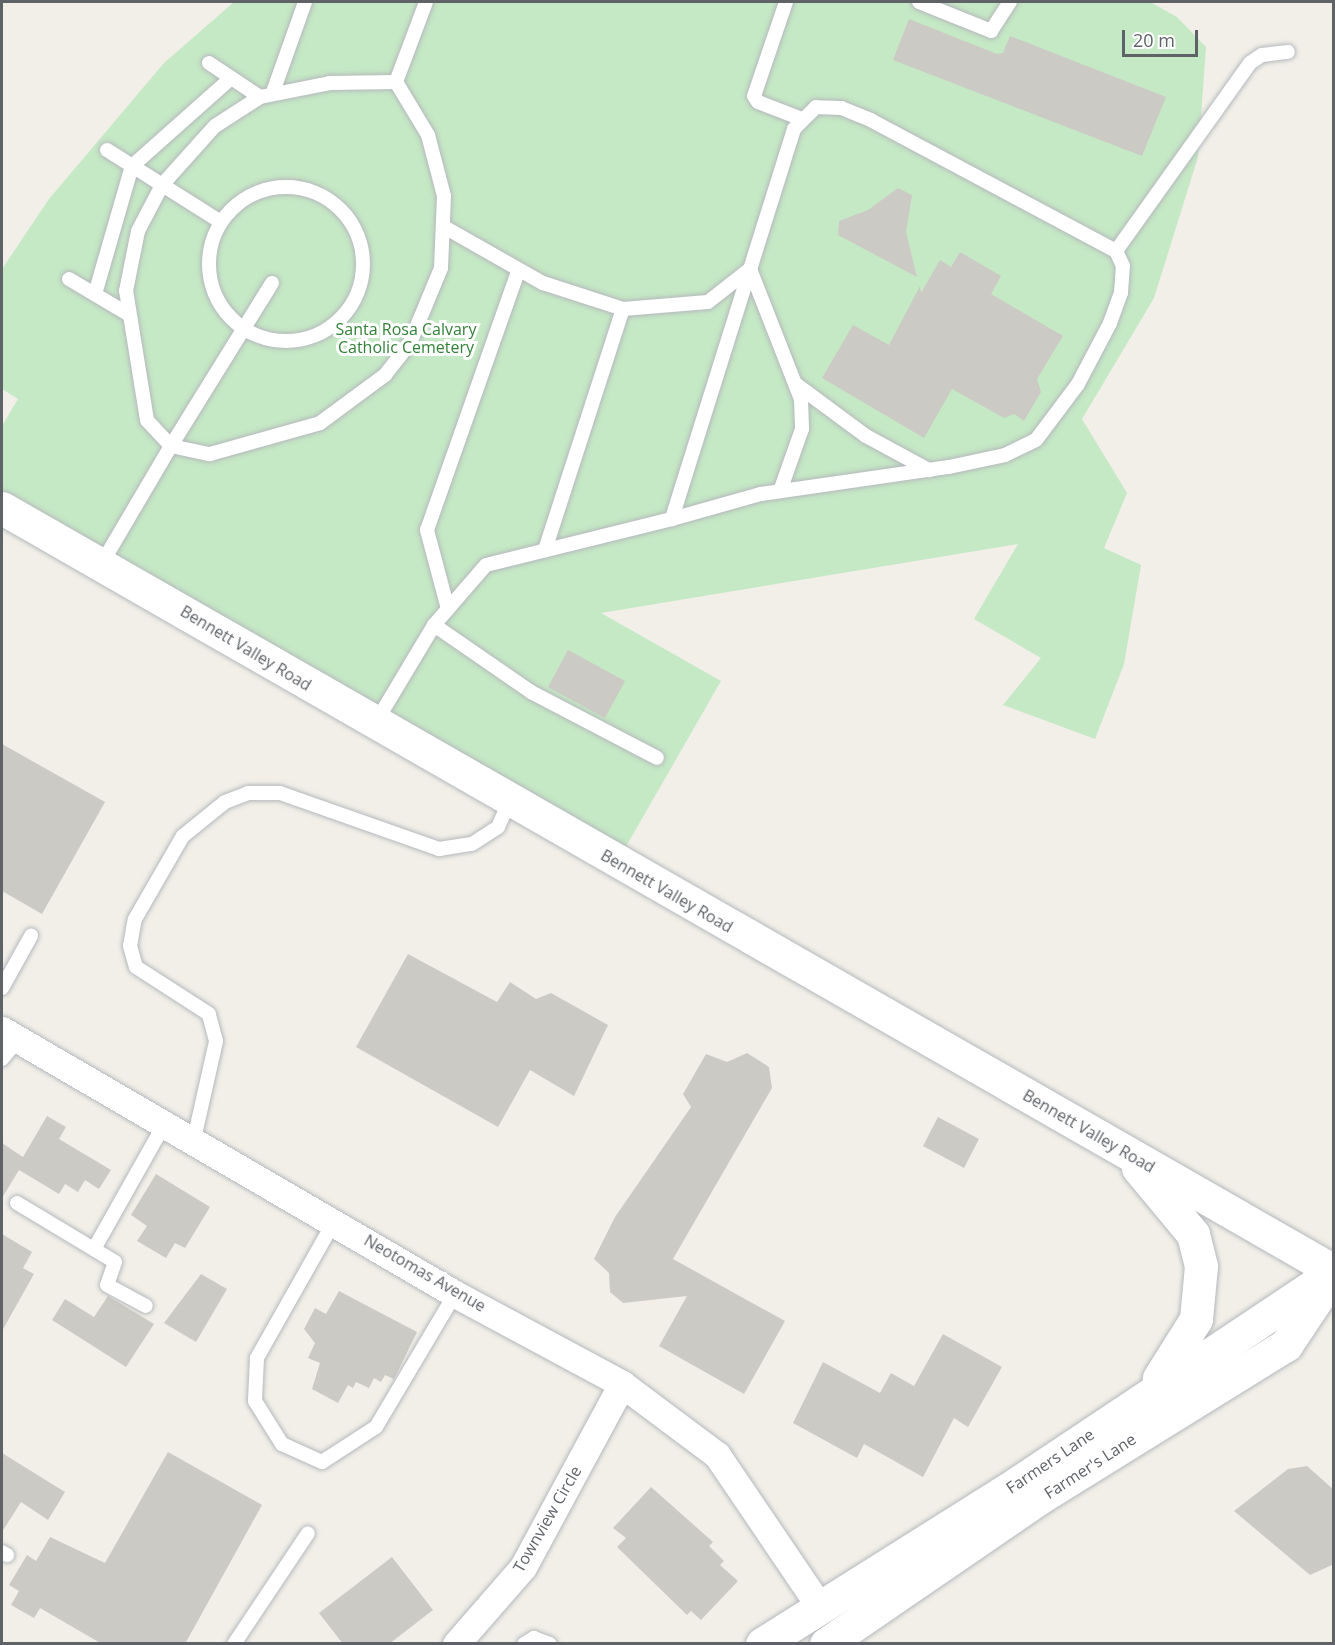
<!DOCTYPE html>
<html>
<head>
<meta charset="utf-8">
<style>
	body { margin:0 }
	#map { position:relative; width:1335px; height:1645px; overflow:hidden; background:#f1efe8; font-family:"Open Sans",sans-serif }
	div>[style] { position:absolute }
	.green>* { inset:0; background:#c5e8c5 }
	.building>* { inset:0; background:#cccac5 }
	.roads { filter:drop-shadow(0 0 2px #b5b8bc) drop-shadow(0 0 2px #b5b8bc) }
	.service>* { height:14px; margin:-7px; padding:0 7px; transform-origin:7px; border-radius:7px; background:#fff }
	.service>.ring { margin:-7px; padding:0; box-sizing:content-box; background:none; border:14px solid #fff; border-radius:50% }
	.minor>* { height:27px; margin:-13.5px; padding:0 13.5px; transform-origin:13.5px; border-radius:13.5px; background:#fff }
	.tertiary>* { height:33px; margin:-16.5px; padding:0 16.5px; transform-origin:16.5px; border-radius:16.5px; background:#fff }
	span { translate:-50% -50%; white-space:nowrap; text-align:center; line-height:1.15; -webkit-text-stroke:6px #fff; paint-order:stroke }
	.park-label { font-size:16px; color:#348238 }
	.street-label { font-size:16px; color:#5f6368 }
	.frame { position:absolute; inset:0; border:3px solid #5f6368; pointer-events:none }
	.scale { position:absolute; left:1122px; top:30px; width:76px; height:27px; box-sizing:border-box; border:3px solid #5f6368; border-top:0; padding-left:8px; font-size:18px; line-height:21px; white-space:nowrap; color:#5f6368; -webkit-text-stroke:4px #fff; paint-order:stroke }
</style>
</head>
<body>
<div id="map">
	<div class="green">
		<div style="clip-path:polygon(234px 2px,1150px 2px,1177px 17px,1206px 47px,1198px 157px,1154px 298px,1082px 419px,1127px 493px,1104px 548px,1141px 565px,1124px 664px,1095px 739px,1003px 705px,1041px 658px,974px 619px,1018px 544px,601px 613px,721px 681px,624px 850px,2px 491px,2px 426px,18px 399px,2px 389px,2px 269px,49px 199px,164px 63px)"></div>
	</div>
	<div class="building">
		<div style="clip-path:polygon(909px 19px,997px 54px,1003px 53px,1010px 36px,1166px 97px,1142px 156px,893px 60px)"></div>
		<div style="clip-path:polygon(898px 188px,912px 195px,906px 232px,917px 277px,838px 235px,839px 221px,868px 210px)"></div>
		<div style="clip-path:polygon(960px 252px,1001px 276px,991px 294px,1063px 336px,1037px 379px,1041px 392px,1024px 421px,1014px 414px,1004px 418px,952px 389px,924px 438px,822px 378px,853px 325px,889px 345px,920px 286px,921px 293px,940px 260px,951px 267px)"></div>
		<div style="clip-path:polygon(568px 650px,625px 681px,605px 718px,548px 687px)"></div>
		<div style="clip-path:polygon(2px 744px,105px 802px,42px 914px,2px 891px)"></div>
		<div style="clip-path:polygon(408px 954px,497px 1002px,510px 982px,536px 999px,551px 993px,608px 1025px,574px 1096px,530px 1070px,498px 1127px,356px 1047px)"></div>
		<div style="clip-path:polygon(747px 1053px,769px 1067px,772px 1088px,673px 1259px,785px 1321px,744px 1394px,659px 1346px,687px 1296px,623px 1303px,610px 1292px,609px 1273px,594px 1259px,615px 1217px,691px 1107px,683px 1094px,706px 1054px,727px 1062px)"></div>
		<div style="clip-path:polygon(47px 1116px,66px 1127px,59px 1139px,111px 1170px,99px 1189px,85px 1180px,78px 1192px,65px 1184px,59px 1194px,19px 1170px,2px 1198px,2px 1143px,23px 1157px)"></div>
		<div style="clip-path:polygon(938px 1117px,979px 1139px,964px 1168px,923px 1146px)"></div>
		<div style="clip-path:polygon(156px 1174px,210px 1207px,185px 1248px,175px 1243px,166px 1258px,137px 1241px,147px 1226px,131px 1215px)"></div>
		<div style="clip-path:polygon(2px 1234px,32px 1252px,23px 1268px,34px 1274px,2px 1331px)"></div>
		<div style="clip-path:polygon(201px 1274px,227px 1289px,196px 1342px,164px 1323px)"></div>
		<div style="clip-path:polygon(339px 1291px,417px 1332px,394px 1379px,385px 1375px,381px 1382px,374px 1378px,369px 1388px,356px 1382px,353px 1388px,348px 1385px,338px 1403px,312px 1389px,320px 1363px,308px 1358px,315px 1343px,304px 1329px,315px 1308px,326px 1314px)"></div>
		<div style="clip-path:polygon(108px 1296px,154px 1324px,126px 1367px,52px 1320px,65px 1299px,94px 1317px)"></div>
		<div style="clip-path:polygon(943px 1334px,1002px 1367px,968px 1427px,954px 1418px,923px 1477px,864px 1444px,857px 1458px,793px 1423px,823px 1362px,880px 1393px,891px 1373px,914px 1386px)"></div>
		<div style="clip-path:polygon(168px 1452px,262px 1505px,185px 1644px,102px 1644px,40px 1608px,34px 1618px,11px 1605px,19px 1591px,9px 1585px,27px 1555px,36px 1561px,50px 1537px,105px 1563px)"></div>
		<div style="clip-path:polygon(2px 1453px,65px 1492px,48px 1520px,21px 1502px,2px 1532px)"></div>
		<div style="clip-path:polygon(1307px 1466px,1334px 1490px,1334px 1564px,1310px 1575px,1234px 1511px,1288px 1469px)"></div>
		<div style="clip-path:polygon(651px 1487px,713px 1542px,709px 1546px,724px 1561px,720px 1565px,738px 1581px,701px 1620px,691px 1611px,687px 1615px,617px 1547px,626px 1538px,613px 1528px)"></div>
		<div style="clip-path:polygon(392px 1557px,433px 1610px,389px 1644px,343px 1644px,319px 1613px)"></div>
	</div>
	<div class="roads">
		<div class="service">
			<div style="left:786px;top:2px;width:99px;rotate:108.8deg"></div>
			<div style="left:754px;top:96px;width:7px;rotate:56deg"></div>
			<div style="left:758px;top:102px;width:47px;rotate:21.1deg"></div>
			<div style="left:919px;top:2px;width:78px;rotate:21.9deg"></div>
			<div style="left:991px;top:31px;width:35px;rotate:-57deg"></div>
			<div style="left:209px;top:63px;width:61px;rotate:33.7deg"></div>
			<div style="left:273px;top:92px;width:96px;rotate:-70.4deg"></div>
			<div style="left:107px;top:150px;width:135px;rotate:32.3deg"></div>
			<div class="ring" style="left:209px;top:187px;width:140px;height:140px"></div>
			<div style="left:446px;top:228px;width:112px;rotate:29.6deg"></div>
			<div style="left:543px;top:283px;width:84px;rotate:18deg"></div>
			<div style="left:623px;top:309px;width:85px;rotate:-4.7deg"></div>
			<div style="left:708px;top:302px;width:53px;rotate:-38.2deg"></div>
			<div style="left:1116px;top:251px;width:231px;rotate:-54.5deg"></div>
			<div style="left:1250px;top:63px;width:14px;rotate:-34deg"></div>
			<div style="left:1262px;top:55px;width:26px;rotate:-7deg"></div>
			<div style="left:750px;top:269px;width:140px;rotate:68.6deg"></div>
			<div style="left:801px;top:399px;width:30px;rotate:88deg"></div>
			<div style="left:802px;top:429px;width:66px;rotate:109.5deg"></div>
			<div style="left:69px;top:279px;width:69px;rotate:30.7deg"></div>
			<div style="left:272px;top:283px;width:192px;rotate:121.8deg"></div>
			<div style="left:171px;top:446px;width:40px;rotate:12deg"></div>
			<div style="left:210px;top:454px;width:114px;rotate:-15.7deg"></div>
			<div style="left:320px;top:423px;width:81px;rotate:-36.4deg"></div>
			<div style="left:385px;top:375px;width:41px;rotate:-52deg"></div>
			<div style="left:410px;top:343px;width:81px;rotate:-67.5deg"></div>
			<div style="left:441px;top:268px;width:72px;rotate:-87.6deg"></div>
			<div style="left:444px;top:196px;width:63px;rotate:-104.7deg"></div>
			<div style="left:428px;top:135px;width:62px;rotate:-121.1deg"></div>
			<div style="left:95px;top:294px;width:133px;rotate:-73.9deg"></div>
			<div style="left:132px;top:166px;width:132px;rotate:-41.6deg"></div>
			<div style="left:797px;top:385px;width:86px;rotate:36.5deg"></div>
			<div style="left:866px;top:436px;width:72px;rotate:28.4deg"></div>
			<div style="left:545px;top:550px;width:253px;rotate:-72.1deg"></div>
			<div style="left:102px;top:563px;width:136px;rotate:-59.5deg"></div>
			<div style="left:171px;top:446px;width:35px;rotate:-133deg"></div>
			<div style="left:147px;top:420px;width:131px;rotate:-99.2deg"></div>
			<div style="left:126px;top:291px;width:61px;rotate:-78.7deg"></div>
			<div style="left:138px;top:231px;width:52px;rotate:-62.4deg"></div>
			<div style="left:162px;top:185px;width:79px;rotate:-48.1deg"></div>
			<div style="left:215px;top:126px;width:54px;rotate:-32.8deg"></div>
			<div style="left:260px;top:97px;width:71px;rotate:-11.3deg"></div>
			<div style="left:330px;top:83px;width:66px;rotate:-0.9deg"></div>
			<div style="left:396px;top:82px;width:85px;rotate:-69.4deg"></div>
			<div style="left:448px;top:609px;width:82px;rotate:-104.9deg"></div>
			<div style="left:427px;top:530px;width:275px;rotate:-70.6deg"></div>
			<div style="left:434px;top:625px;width:118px;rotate:34.6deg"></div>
			<div style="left:531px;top:692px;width:142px;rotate:27.6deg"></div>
			<div style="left:376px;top:722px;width:113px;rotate:-59.1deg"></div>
			<div style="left:434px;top:625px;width:79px;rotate:-49.1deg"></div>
			<div style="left:486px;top:565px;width:192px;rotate:-13.9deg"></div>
			<div style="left:672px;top:519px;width:92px;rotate:-15.7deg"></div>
			<div style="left:761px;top:494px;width:190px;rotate:-8.2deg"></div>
			<div style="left:949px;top:467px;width:57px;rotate:-12.1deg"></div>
			<div style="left:1005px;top:455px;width:34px;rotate:-26deg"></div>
			<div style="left:1036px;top:440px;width:70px;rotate:-53.1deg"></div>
			<div style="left:1078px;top:384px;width:69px;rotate:-62.3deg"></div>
			<div style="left:1110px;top:323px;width:32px;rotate:-70deg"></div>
			<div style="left:1121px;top:293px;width:27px;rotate:-86deg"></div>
			<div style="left:1123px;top:266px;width:17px;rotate:-115deg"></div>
			<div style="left:1116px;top:251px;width:278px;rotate:-151.9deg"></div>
			<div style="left:871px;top:120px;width:32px;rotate:-158deg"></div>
			<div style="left:841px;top:108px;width:25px;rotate:-178deg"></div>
			<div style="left:816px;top:107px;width:31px;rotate:135deg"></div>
			<div style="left:794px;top:129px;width:409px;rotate:107.4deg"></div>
			<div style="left:2px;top:988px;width:60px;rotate:-60.9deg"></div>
			<div style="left:2px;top:1059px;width:25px;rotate:-50deg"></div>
			<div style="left:194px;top:1139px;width:100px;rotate:-77.3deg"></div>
			<div style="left:216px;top:1041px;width:28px;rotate:-105deg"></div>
			<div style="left:209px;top:1014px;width:87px;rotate:-147.2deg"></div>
			<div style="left:136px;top:967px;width:22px;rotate:-106deg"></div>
			<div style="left:130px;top:946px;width:27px;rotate:-80deg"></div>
			<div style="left:135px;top:919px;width:96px;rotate:-60deg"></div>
			<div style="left:183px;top:836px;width:54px;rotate:-39deg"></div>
			<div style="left:225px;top:802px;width:25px;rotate:-21deg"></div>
			<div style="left:248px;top:793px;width:32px"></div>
			<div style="left:280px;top:793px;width:169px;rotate:19.4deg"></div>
			<div style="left:439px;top:849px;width:33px;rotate:-9deg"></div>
			<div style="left:472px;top:844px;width:31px;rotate:-33deg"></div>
			<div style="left:498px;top:827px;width:27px;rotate:-66deg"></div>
			<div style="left:17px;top:1203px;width:114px;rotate:31deg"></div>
			<div style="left:115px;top:1262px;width:24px;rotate:109deg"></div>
			<div style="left:107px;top:1285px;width:44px;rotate:28.3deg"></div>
			<div style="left:335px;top:1220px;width:159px;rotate:119.5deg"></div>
			<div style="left:257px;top:1358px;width:43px;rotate:92.7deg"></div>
			<div style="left:255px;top:1401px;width:51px;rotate:57.9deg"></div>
			<div style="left:282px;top:1444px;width:44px;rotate:24.2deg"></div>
			<div style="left:322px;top:1462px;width:64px;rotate:-32.9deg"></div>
			<div style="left:376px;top:1427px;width:155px;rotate:-59.3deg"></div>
			<div style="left:94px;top:1249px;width:142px;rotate:-60.6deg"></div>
			<div style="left:2px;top:1552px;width:6px;rotate:31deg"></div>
			<div style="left:234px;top:1644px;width:133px;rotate:-56.3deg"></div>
			<div style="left:524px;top:1644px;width:12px;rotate:-31deg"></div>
			<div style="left:534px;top:1638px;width:17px;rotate:21deg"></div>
		</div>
		<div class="minor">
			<div style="left:2px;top:1030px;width:524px;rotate:30.23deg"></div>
			<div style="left:455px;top:1294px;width:190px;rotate:28.3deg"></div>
			<div style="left:622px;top:1384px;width:119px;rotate:36.8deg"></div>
			<div style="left:717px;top:1455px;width:180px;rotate:55.9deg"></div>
			<div style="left:456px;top:1644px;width:102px;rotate:-49deg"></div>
			<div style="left:523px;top:1567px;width:208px;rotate:-61.6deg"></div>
		</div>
		<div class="tertiary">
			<div style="left:2px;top:508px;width:1535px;rotate:29.81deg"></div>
			<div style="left:1138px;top:1168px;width:86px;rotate:50.2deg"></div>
			<div style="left:1193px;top:1234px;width:33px;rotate:76deg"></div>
			<div style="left:1201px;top:1266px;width:53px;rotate:95.4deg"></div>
			<div style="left:1196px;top:1319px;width:70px;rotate:122.1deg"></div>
			<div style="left:762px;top:1644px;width:300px;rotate:-32.2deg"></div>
			<div style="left:1016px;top:1484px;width:382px;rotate:-33.7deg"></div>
			<div style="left:826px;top:1644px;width:258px;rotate:-34.4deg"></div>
			<div style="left:1039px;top:1498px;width:291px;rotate:-31.8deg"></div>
			<div style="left:1286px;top:1345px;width:76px;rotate:-56.3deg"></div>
		</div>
	</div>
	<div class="park-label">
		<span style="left:406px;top:338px">Santa Rosa Calvary<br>Catholic Cemetery</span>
	</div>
	<div class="street-label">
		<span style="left:246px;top:648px;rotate:31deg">Bennett Valley Road</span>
		<span style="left:667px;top:891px;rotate:30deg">Bennett Valley Road</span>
		<span style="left:1089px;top:1131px;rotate:30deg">Bennett Valley Road</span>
		<span style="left:425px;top:1273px;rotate:30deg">Neotomas Avenue</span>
		<span style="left:1050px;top:1461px;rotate:-34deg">Farmers Lane</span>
		<span style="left:1090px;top:1466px;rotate:-33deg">Farmer's Lane</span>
		<span style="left:547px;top:1519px;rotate:-60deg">Townview Circle</span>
	</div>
	<div class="frame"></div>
	<div class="scale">20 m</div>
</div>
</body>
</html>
